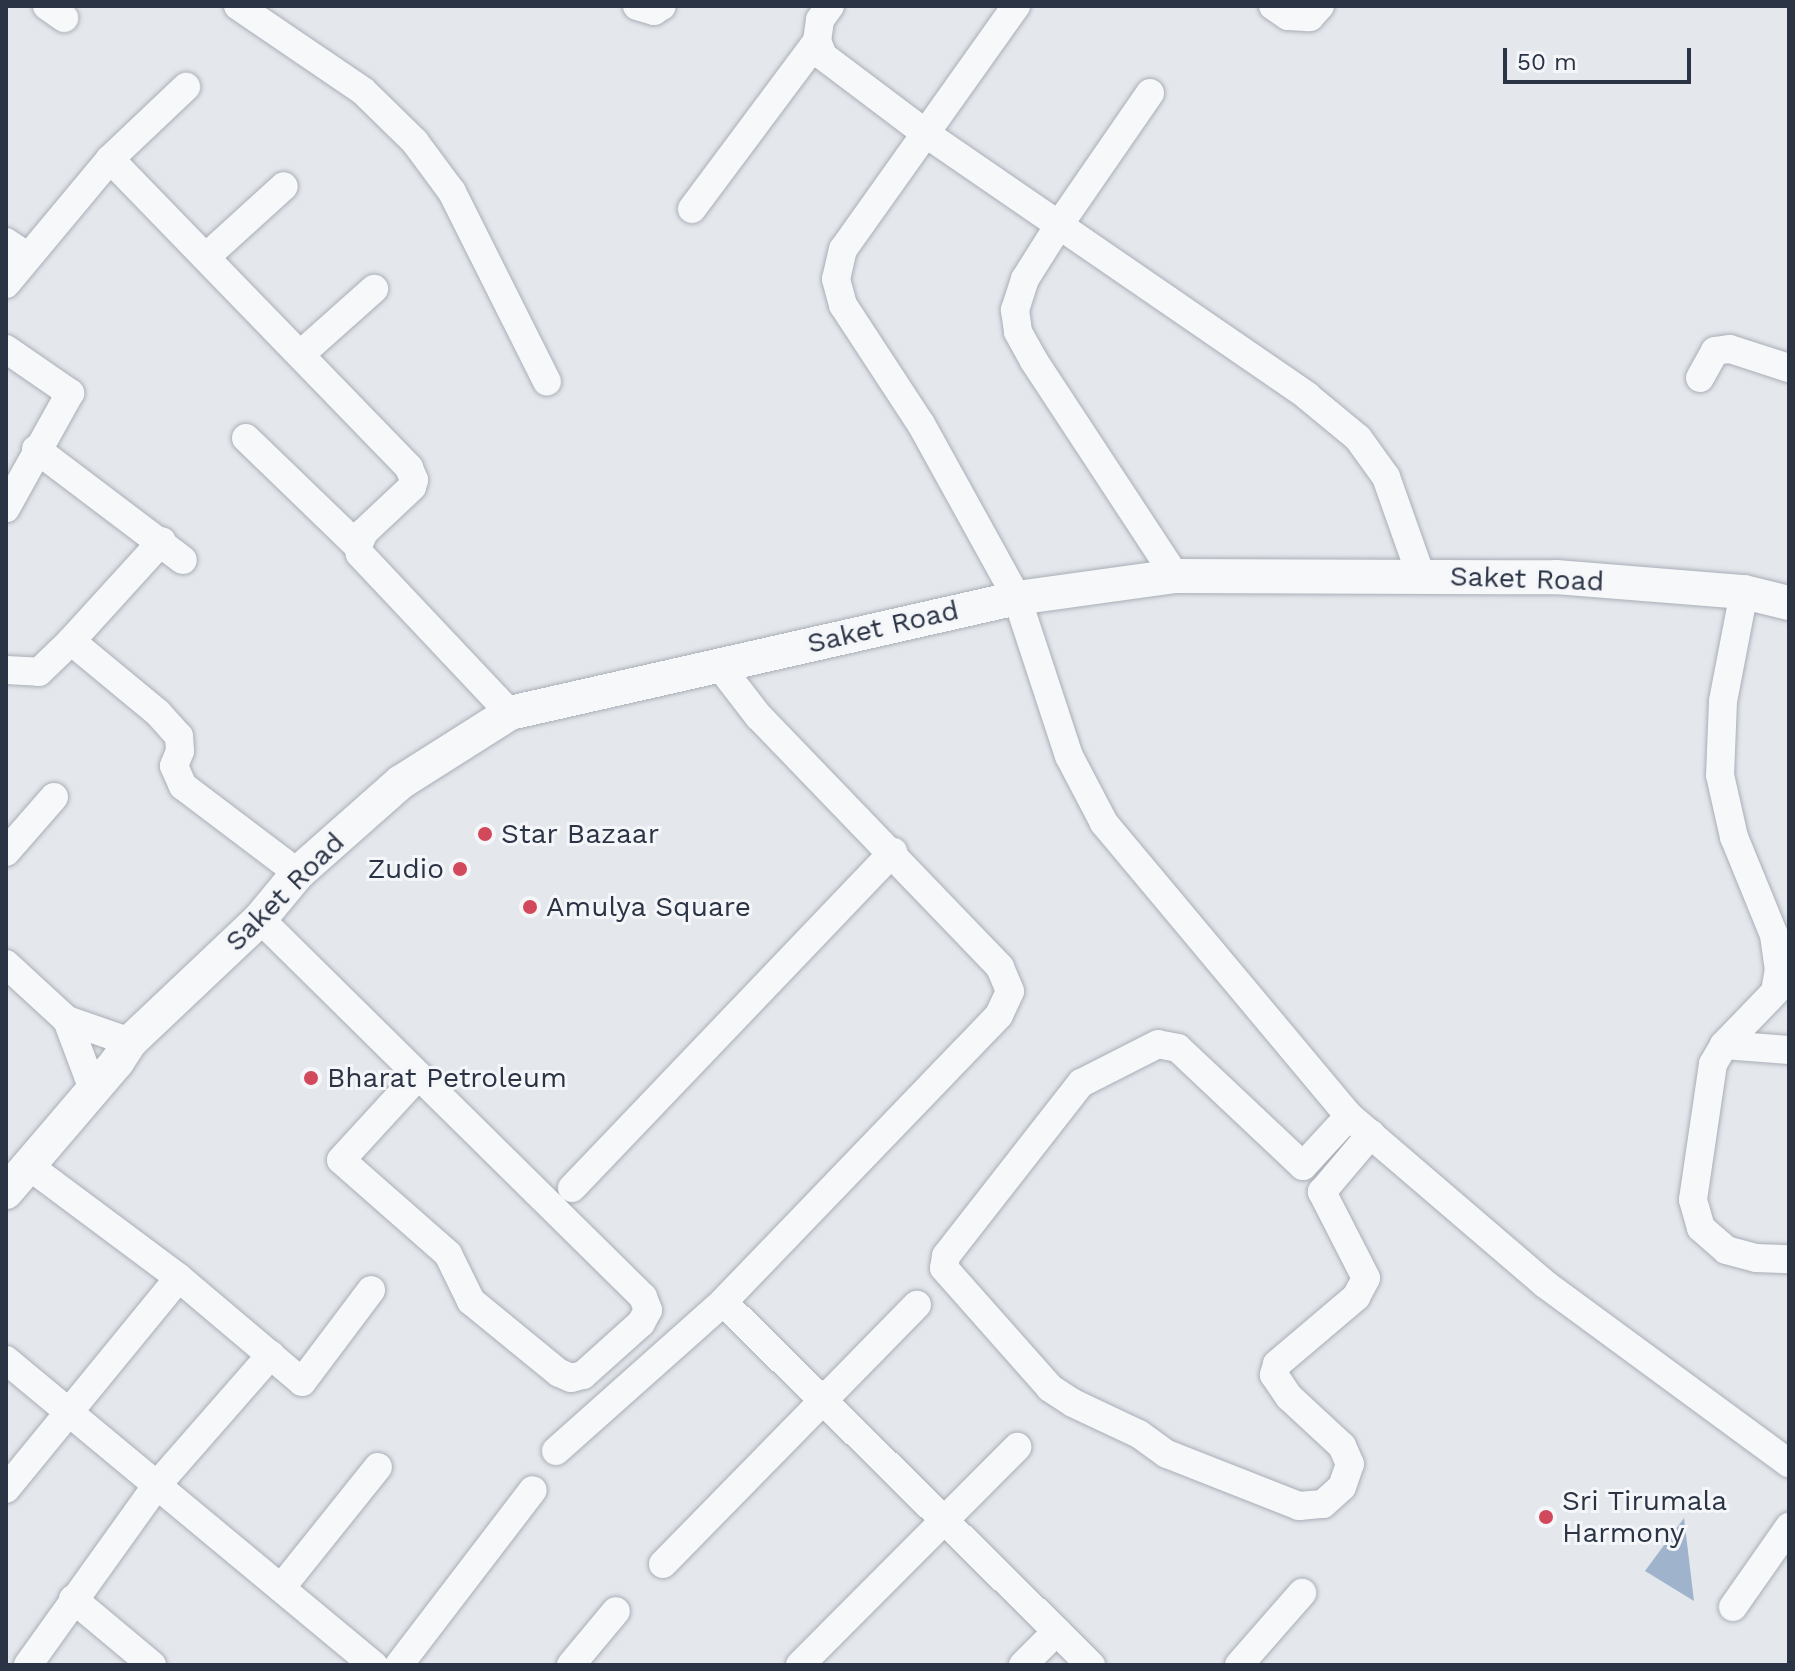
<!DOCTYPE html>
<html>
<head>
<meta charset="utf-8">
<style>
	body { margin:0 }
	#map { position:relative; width:1795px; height:1671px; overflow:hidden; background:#e4e7ec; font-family:"Work Sans",sans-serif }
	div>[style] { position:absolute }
	.water>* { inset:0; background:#9fb4cc }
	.roads { filter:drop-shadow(0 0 2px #a9aeb7) drop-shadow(0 0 2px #a9aeb7) }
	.minor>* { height:28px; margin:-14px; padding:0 14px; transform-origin:14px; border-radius:14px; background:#f7f8fa }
	.tertiary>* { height:34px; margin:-17px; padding:0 17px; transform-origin:17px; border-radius:17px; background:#f7f8fa }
	.dots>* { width:22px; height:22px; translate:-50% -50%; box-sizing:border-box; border:4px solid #f4f6f9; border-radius:50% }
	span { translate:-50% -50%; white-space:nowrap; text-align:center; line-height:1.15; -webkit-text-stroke:6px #f4f6f9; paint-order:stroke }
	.street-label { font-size:28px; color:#2b3445 }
	.poi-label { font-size:28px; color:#2b3445 }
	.left { translate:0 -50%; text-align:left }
	.right { translate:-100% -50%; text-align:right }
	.frame { position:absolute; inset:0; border:8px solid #2b3445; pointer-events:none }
	.scale { position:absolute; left:1503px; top:48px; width:188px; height:36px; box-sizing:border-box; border:4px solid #2b3445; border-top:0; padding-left:10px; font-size:24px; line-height:28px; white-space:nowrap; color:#2b3445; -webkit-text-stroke:6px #f4f6f9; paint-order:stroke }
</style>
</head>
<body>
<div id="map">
	<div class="water">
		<div style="clip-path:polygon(1684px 1518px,1694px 1601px,1645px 1571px)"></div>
	</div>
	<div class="roads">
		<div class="minor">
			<div style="left:47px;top:6px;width:21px;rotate:35deg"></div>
			<div style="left:238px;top:6px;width:151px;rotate:34.2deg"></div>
			<div style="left:363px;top:91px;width:73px;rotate:44.4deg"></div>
			<div style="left:415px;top:142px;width:62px;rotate:53.5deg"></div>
			<div style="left:452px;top:192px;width:212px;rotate:63.4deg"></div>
			<div style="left:637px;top:6px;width:18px;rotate:16deg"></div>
			<div style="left:654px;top:11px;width:9px;rotate:-32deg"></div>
			<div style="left:830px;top:6px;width:17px;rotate:126deg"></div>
			<div style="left:820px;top:20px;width:21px;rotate:98deg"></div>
			<div style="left:817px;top:41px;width:16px;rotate:68deg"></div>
			<div style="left:823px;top:56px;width:128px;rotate:37deg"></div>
			<div style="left:925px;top:133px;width:464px;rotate:34.5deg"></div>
			<div style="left:1307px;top:396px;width:66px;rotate:39.5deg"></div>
			<div style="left:1358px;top:438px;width:48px;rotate:54.3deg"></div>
			<div style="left:1386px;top:477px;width:105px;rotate:70.5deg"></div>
			<div style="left:1016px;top:6px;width:298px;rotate:125.4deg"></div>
			<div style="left:843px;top:249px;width:31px;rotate:103deg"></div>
			<div style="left:836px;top:279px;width:27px;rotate:75deg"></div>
			<div style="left:843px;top:305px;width:142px;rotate:56.8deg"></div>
			<div style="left:921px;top:424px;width:199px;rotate:61.1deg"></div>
			<div style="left:1017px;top:598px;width:166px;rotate:71.8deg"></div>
			<div style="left:1069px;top:756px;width:76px;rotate:62.4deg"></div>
			<div style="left:1104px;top:823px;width:382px;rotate:50.1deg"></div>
			<div style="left:1349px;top:1116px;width:258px;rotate:40.6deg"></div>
			<div style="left:1545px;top:1284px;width:303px;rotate:36.3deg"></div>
			<div style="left:1273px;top:6px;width:18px;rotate:34deg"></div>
			<div style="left:1288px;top:16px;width:22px;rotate:3deg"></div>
			<div style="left:1310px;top:17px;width:15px;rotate:-48deg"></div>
			<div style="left:1150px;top:93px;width:160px;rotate:124.6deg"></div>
			<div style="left:1059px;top:225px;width:64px;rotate:122.2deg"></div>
			<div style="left:1025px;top:279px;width:33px;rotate:108deg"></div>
			<div style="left:1015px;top:310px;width:22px;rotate:82deg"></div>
			<div style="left:1018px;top:332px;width:33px;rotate:61deg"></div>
			<div style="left:1034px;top:361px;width:257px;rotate:56.7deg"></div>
			<div style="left:110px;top:159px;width:430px;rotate:45.9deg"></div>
			<div style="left:409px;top:468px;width:13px;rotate:67deg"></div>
			<div style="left:414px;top:480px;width:7px;rotate:106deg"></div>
			<div style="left:412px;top:487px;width:66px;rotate:136.8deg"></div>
			<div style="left:364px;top:532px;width:15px;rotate:113deg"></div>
			<div style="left:358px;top:546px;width:8px;rotate:76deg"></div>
			<div style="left:360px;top:554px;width:219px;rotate:46.7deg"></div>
			<div style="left:692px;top:209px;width:209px;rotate:-53.3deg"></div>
			<div style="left:6px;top:242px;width:25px;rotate:34deg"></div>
			<div style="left:206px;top:257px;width:105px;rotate:-42.3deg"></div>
			<div style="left:6px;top:284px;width:163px;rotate:-50.2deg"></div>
			<div style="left:110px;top:159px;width:105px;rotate:-43.5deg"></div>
			<div style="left:6px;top:349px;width:78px;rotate:34.5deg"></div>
			<div style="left:70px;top:393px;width:132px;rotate:119.1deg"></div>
			<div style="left:301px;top:354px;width:98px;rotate:-41.7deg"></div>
			<div style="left:1700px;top:378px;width:31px;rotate:-61deg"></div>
			<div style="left:1715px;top:351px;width:15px;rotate:-8deg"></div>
			<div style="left:1730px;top:349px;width:62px;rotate:17.9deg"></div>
			<div style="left:246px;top:438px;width:156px;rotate:44deg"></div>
			<div style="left:36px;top:449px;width:184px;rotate:37.1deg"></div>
			<div style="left:1744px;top:592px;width:111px;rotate:100.9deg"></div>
			<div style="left:1723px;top:701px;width:74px;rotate:92.3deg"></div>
			<div style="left:1720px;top:775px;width:64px;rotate:77.3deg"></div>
			<div style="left:1734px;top:837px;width:106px;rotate:67.8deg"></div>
			<div style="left:1774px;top:935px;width:34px;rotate:82deg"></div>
			<div style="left:1779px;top:969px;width:23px;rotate:100deg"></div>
			<div style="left:1775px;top:992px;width:74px;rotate:133.9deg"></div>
			<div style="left:1724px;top:1045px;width:22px;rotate:120deg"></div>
			<div style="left:1713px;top:1064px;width:137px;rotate:98.4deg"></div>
			<div style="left:1693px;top:1200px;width:29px;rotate:74deg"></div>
			<div style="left:1701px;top:1228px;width:33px;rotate:41deg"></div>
			<div style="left:1726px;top:1250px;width:31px;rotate:15deg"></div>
			<div style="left:1756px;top:1258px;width:33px;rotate:2deg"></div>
			<div style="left:71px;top:641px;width:113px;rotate:39.6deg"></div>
			<div style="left:158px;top:713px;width:31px;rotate:48deg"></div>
			<div style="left:179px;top:736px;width:15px;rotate:86deg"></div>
			<div style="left:180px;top:751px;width:16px;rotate:112deg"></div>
			<div style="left:174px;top:766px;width:22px;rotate:66deg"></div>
			<div style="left:183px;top:786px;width:144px;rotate:37.1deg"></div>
			<div style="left:6px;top:670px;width:33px;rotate:3deg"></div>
			<div style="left:39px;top:672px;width:45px;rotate:-44.1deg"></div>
			<div style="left:71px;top:641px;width:135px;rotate:-47.7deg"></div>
			<div style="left:6px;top:852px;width:73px;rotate:-48.9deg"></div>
			<div style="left:260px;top:919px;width:538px;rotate:44.62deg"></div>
			<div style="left:643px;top:1297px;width:14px;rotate:69deg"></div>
			<div style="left:648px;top:1310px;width:15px;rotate:118deg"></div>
			<div style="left:641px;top:1323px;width:78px;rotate:138.1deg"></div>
			<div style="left:583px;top:1375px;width:12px;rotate:166deg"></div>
			<div style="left:571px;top:1378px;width:13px;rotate:-157deg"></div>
			<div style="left:559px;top:1373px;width:114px;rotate:-140.7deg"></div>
			<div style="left:471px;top:1301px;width:52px;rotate:-116.1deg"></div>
			<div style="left:448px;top:1254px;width:142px;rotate:-138.7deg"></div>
			<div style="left:341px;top:1160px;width:113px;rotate:-47.5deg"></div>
			<div style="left:6px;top:964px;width:83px;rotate:42.6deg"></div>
			<div style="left:67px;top:1020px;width:67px;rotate:19.2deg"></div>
			<div style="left:67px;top:1020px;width:74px;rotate:69.4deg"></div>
			<div style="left:1724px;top:1045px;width:65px;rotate:4.4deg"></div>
			<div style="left:1349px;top:1116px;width:68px;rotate:132.6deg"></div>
			<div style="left:1303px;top:1166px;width:172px;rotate:-136.7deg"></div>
			<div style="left:1178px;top:1048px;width:20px;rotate:-169deg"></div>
			<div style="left:1158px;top:1044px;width:86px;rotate:153.1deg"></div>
			<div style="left:1081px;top:1083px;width:219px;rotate:128deg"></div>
			<div style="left:946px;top:1256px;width:12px;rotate:99deg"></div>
			<div style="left:944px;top:1268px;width:160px;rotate:48.5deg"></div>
			<div style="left:1050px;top:1388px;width:27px;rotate:33deg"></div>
			<div style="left:1073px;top:1403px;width:73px;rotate:25.2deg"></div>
			<div style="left:1139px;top:1434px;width:34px;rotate:36deg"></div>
			<div style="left:1167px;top:1454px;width:142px;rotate:21.5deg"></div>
			<div style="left:1299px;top:1506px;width:24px;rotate:-5deg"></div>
			<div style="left:1323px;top:1504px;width:25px;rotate:-42deg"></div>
			<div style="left:1342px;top:1487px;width:24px;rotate:-71deg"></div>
			<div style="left:1350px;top:1464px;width:20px;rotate:-114deg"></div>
			<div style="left:1342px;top:1446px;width:72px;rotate:-137.2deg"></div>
			<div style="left:1289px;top:1397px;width:27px;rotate:-124deg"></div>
			<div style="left:1274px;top:1375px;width:11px;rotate:-75deg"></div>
			<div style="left:1277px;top:1364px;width:104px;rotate:-40.3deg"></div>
			<div style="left:1356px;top:1297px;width:21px;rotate:-62deg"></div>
			<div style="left:1366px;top:1278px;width:97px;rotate:-117.1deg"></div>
			<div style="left:1322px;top:1192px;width:76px;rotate:-49.8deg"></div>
			<div style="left:29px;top:1166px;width:187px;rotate:36.7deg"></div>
			<div style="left:179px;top:1278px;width:161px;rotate:40.2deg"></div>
			<div style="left:302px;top:1382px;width:115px;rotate:-53.1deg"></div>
			<div style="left:572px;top:1188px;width:465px;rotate:-46.3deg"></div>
			<div style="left:723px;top:1302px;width:517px;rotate:44.61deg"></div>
			<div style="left:6px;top:1360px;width:478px;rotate:39.7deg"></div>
			<div style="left:556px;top:1451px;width:224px;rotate:-41.7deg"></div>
			<div style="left:723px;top:1302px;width:398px;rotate:-46.1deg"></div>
			<div style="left:999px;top:1015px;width:26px;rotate:-65deg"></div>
			<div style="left:1010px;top:991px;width:26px;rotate:-113deg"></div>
			<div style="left:1000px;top:967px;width:347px;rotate:-133.9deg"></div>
			<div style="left:759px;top:717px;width:66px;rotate:-127.6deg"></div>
			<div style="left:6px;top:1489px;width:273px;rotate:-50.7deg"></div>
			<div style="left:663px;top:1564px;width:363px;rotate:-45.6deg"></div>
			<div style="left:281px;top:1588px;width:155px;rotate:-51.3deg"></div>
			<div style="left:73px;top:1599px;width:103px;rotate:39.9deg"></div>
			<div style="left:1733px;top:1607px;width:98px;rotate:-55deg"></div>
			<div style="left:28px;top:1665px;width:221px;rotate:-54.4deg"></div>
			<div style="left:157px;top:1485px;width:173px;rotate:-48.8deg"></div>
			<div style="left:399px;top:1665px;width:220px;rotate:-52.6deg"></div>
			<div style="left:571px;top:1665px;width:70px;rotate:-50.2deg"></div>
			<div style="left:800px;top:1665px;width:308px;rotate:-45.1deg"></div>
			<div style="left:1023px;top:1665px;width:48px;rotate:-45deg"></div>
			<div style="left:1239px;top:1665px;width:96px;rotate:-48.8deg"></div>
		</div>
		<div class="tertiary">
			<div style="left:6px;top:1192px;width:171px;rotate:-49.5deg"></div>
			<div style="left:117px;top:1062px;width:24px;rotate:-57deg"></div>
			<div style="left:130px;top:1042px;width:179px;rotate:-43.4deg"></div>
			<div style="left:260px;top:919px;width:60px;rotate:-50.4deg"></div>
			<div style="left:298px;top:873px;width:137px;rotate:-41.5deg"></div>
			<div style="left:401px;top:782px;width:129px;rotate:-32.3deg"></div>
			<div style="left:510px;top:713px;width:520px;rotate:-12.78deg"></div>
			<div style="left:1017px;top:598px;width:160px;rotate:-7.9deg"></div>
			<div style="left:1175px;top:576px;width:381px;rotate:0.2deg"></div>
			<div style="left:1556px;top:577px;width:189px;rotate:4.6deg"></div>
			<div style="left:1744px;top:592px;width:46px;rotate:13.7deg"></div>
		</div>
	</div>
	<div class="dots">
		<div style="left:485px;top:834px;background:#d1495b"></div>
		<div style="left:460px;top:869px;background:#d1495b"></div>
		<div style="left:530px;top:907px;background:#d1495b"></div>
		<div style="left:311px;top:1078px;background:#d1495b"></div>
		<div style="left:1546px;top:1517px;background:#d1495b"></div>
	</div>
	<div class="street-label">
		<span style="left:1527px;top:579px;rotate:2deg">Saket Road</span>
		<span style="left:883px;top:627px;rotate:-13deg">Saket Road</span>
		<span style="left:285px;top:892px;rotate:-45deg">Saket Road</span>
	</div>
	<div class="poi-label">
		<span class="left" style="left:501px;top:834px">Star Bazaar</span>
		<span class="right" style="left:444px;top:869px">Zudio</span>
		<span class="left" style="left:546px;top:907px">Amulya Square</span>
		<span class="left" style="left:327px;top:1078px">Bharat Petroleum</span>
		<span class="left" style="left:1562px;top:1517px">Sri Tirumala<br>Harmony</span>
	</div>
	<div class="frame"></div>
	<div class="scale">50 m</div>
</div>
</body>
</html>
